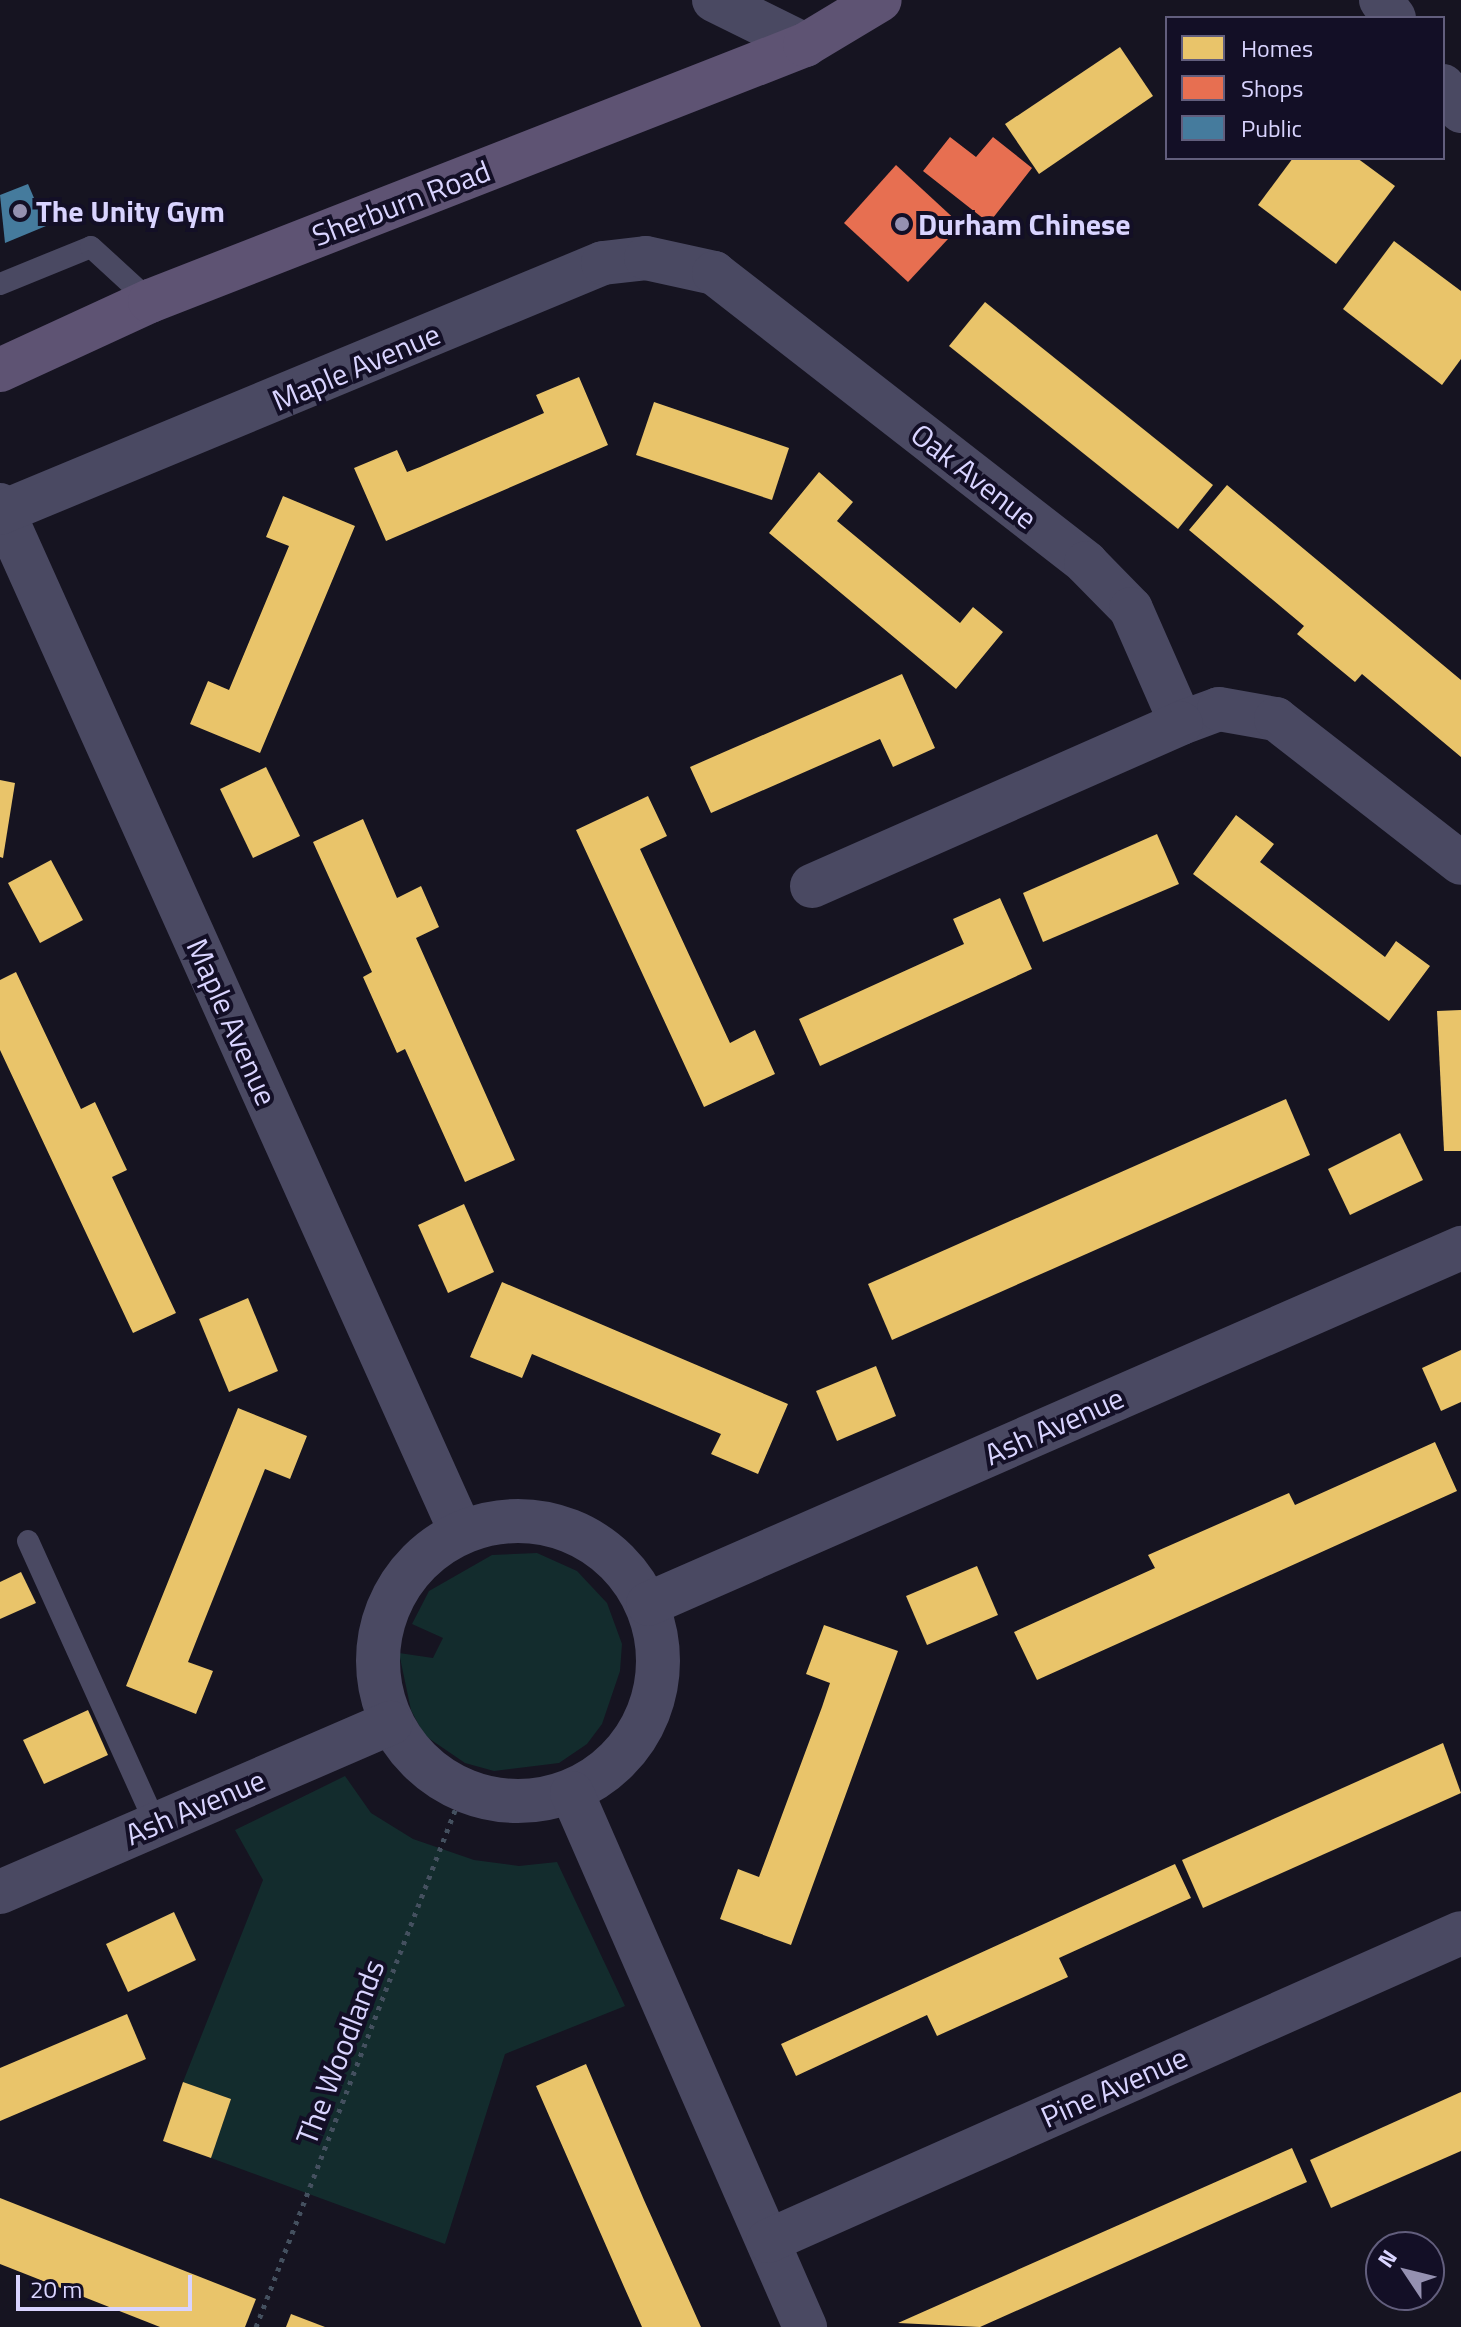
<!DOCTYPE html>
<html>
<head>
<meta charset="utf-8">
<style>
	body { margin:0 }
	#map { position:relative; width:1461px; height:2327px; overflow:hidden; background:#161421; font-family:"Titillium Web",sans-serif }
	div>[style] { position:absolute }
	.green>* { inset:0; background:#132c2d }
	.homes>* { inset:0; background:#e9c46a }
	.shops>* { inset:0; background:#e76f51 }
	.public>* { inset:0; background:#457b9d }
	.path>* { height:5px; margin-top:-2.5px; transform-origin:0; background:repeating-linear-gradient(90deg,#44505f 0 4px,transparent 0 10px) }
	.service>* { height:22px; margin:-11px; padding:0 11px; transform-origin:11px; border-radius:11px; background:#4a4962 }
	.minor>* { height:44px; margin:-22px; padding:0 22px; transform-origin:22px; border-radius:22px; background:#4a4962 }
	.minor>.ring { margin:-22px; padding:0; box-sizing:content-box; background:none; border:44px solid #4a4962; border-radius:50% }
	.primary>* { height:44px; margin:-22px; padding:0 22px; transform-origin:22px; border-radius:22px; background:#5e5373 }
	.dots>* { width:22px; height:22px; translate:-50% -50%; box-sizing:border-box; border:4px solid #130f26; border-radius:50% }
	span { translate:-50% -50%; white-space:nowrap; text-align:center; line-height:1.15; -webkit-text-stroke:8px #130f26; paint-order:stroke }
	.street-label { font-size:30px; color:#d9d4ff }
	.poi-label { font-size:30px; color:#d9d4ff; font-weight:700 }
	.left { translate:0 -50%; text-align:left }
	.legend { position:absolute; left:1165px; top:16px; width:280px; height:144px; box-sizing:border-box; background:#130f26; border:2px solid #625e7d; margin:0; padding:10px 14px; list-style:none; font-size:24px; color:#d9d4ff }
	.legend li { display:flex; align-items:center; gap:16px; height:40px }
	.legend b { width:40px; border:2px solid #625e7d }
	.north { position:absolute; left:1365px; top:2231px; width:80px; height:80px; box-sizing:border-box; background:#130f26; border:2px solid #625e7d; border-radius:50%; rotate:305deg; font-size:22px; font-weight:700; line-height:32px; text-align:center; color:#d9d4ff }
	.north::after { content:''; display:block; margin:auto; width:28px; height:36px; background:#9591b1; clip-path:polygon(50% 0,100% 100%,50% 72%,0 100%) }
	.scale { position:absolute; left:16px; top:2275px; width:176px; height:36px; box-sizing:border-box; border:4px solid #d9d4ff; border-top:0; padding-left:10px; font-size:24px; line-height:28px; white-space:nowrap; color:#d9d4ff; -webkit-text-stroke:6px #130f26; paint-order:stroke }
</style>
</head>
<body>
<div id="map">
	<div class="green">
		<div style="clip-path:polygon(537px 1553px,577px 1571px,607px 1603px,622px 1644px,620px 1671px,602px 1724px,587px 1744px,559px 1763px,494px 1771px,465px 1763px,424px 1735px,411px 1710px,399px 1653px,433px 1658px,443px 1638px,412px 1624px,429px 1591px,492px 1555px)"></div>
		<div style="clip-path:polygon(345px 1776px,371px 1813px,413px 1839px,474px 1860px,519px 1866px,557px 1862px,625px 2006px,505px 2054px,445px 2244px,211px 2158px,231px 2099px,183px 2082px,263px 1880px,235px 1830px)"></div>
	</div>
	<div class="homes">
		<div style="clip-path:polygon(1120px 47px,1153px 96px,1039px 174px,1005px 124px)"></div>
		<div style="clip-path:polygon(1293px 158px,1357px 158px,1395px 186px,1336px 264px,1258px 205px)"></div>
		<div style="clip-path:polygon(1394px 241px,1461px 291px,1461px 359px,1442px 385px,1343px 309px)"></div>
		<div style="clip-path:polygon(985px 302px,1213px 485px,1178px 529px,949px 346px)"></div>
		<div style="clip-path:polygon(579px 377px,608px 445px,386px 541px,354px 468px,397px 450px,407px 472px,420px 467px,544px 413px,536px 395px)"></div>
		<div style="clip-path:polygon(654px 402px,789px 448px,772px 500px,636px 455px)"></div>
		<div style="clip-path:polygon(819px 472px,853px 502px,837px 521px,960px 623px,973px 607px,1003px 632px,956px 689px,769px 533px)"></div>
		<div style="clip-path:polygon(1227px 485px,1461px 680px,1461px 757px,1362px 674px,1355px 682px,1297px 634px,1304px 626px,1189px 530px)"></div>
		<div style="clip-path:polygon(283px 496px,355px 526px,260px 753px,190px 724px,208px 681px,229px 690px,289px 546px,266px 537px)"></div>
		<div style="clip-path:polygon(902px 674px,935px 748px,893px 767px,880px 739px,711px 813px,690px 767px)"></div>
		<div style="clip-path:polygon(266px 767px,300px 836px,253px 858px,220px 789px)"></div>
		<div style="clip-path:polygon(0 780px,15px 783px,3px 858px,0 857px)"></div>
		<div style="clip-path:polygon(648px 796px,667px 836px,640px 849px,730px 1043px,755px 1030px,775px 1074px,704px 1107px,576px 830px)"></div>
		<div style="clip-path:polygon(1236px 815px,1274px 844px,1260px 862px,1385px 957px,1396px 941px,1430px 966px,1389px 1021px,1193px 874px)"></div>
		<div style="clip-path:polygon(363px 819px,397px 898px,421px 886px,439px 927px,416px 938px,515px 1160px,465px 1182px,405px 1049px,397px 1053px,363px 977px,372px 972px,313px 842px)"></div>
		<div style="clip-path:polygon(1157px 834px,1179px 884px,1043px 942px,1023px 893px)"></div>
		<div style="clip-path:polygon(51px 860px,83px 920px,40px 943px,8px 883px)"></div>
		<div style="clip-path:polygon(1000px 898px,1032px 969px,820px 1066px,799px 1019px,964px 944px,953px 919px)"></div>
		<div style="clip-path:polygon(16px 972px,81px 1109px,95px 1102px,127px 1170px,112px 1177px,176px 1313px,133px 1333px,0 1050px,0 980px)"></div>
		<div style="clip-path:polygon(1461px 1010px,1461px 1151px,1444px 1151px,1437px 1011px)"></div>
		<div style="clip-path:polygon(1286px 1099px,1310px 1155px,892px 1340px,868px 1284px)"></div>
		<div style="clip-path:polygon(1400px 1133px,1423px 1180px,1350px 1215px,1328px 1169px)"></div>
		<div style="clip-path:polygon(464px 1204px,494px 1272px,448px 1293px,418px 1225px)"></div>
		<div style="clip-path:polygon(502px 1282px,788px 1404px,758px 1474px,711px 1454px,721px 1434px,532px 1354px,522px 1378px,470px 1357px)"></div>
		<div style="clip-path:polygon(248px 1298px,278px 1371px,229px 1392px,199px 1319px)"></div>
		<div style="clip-path:polygon(1461px 1350px,1461px 1402px,1441px 1411px,1422px 1368px)"></div>
		<div style="clip-path:polygon(876px 1366px,896px 1416px,837px 1441px,816px 1391px)"></div>
		<div style="clip-path:polygon(238px 1408px,307px 1436px,290px 1479px,265px 1469px,199px 1634px,188px 1662px,213px 1671px,196px 1714px,126px 1686px)"></div>
		<div style="clip-path:polygon(1435px 1442px,1457px 1491px,1037px 1680px,1014px 1632px,1155px 1568px,1148px 1555px,1289px 1493px,1295px 1505px)"></div>
		<div style="clip-path:polygon(977px 1566px,998px 1615px,927px 1645px,906px 1596px)"></div>
		<div style="clip-path:polygon(21px 1572px,36px 1603px,0 1619px,0 1582px)"></div>
		<div style="clip-path:polygon(824px 1625px,898px 1651px,791px 1945px,720px 1919px,738px 1869px,759px 1877px,822px 1707px,830px 1683px,806px 1674px)"></div>
		<div style="clip-path:polygon(88px 1710px,108px 1755px,44px 1784px,23px 1740px)"></div>
		<div style="clip-path:polygon(1443px 1743px,1461px 1793px,1203px 1908px,1182px 1860px)"></div>
		<div style="clip-path:polygon(1175px 1864px,1191px 1898px,1059px 1958px,1068px 1977px,937px 2036px,927px 2015px,796px 2076px,781px 2044px)"></div>
		<div style="clip-path:polygon(174px 1912px,196px 1960px,128px 1992px,106px 1944px)"></div>
		<div style="clip-path:polygon(127px 2014px,146px 2059px,0 2121px,0 2068px)"></div>
		<div style="clip-path:polygon(586px 2064px,644px 2200px,701px 2327px,642px 2327px,625px 2289px,536px 2086px)"></div>
		<div style="clip-path:polygon(183px 2082px,231px 2099px,211px 2158px,163px 2141px)"></div>
		<div style="clip-path:polygon(1461px 2092px,1461px 2151px,1331px 2208px,1310px 2160px)"></div>
		<div style="clip-path:polygon(1292px 2148px,1307px 2182px,1241px 2211px,980px 2327px,898px 2323px)"></div>
		<div style="clip-path:polygon(0 2198px,256px 2299px,245px 2327px,160px 2327px,0 2264px)"></div>
		<div style="clip-path:polygon(291px 2314px,325px 2327px,286px 2327px)"></div>
	</div>
	<div class="shops">
		<div style="clip-path:polygon(950px 137px,976px 157px,993px 137px,1032px 168px,989px 223px,923px 171px)"></div>
		<div style="clip-path:polygon(896px 165px,961px 225px,908px 282px,844px 223px)"></div>
	</div>
	<div class="public">
		<div style="clip-path:polygon(28px 184px,46px 226px,5px 243px,0 195px)"></div>
	</div>
	<div class="path">
		<div style="left:256px;top:2327px;width:573px;rotate:-68.94deg"></div>
	</div>
	<div class="service">
		<div style="left:0;top:284px;width:98px;rotate:-22.1deg"></div>
		<div style="left:91px;top:247px;width:80px;rotate:42.5deg"></div>
		<div style="left:28px;top:1541px;width:311px;rotate:65.7deg"></div>
	</div>
	<div class="minor">
		<div style="left:714px;top:0;width:102px;rotate:26.3deg"></div>
		<div style="left:1381px;top:0;width:22px;rotate:54deg"></div>
		<div style="left:1443px;top:86px;width:31px;rotate:54deg"></div>
		<div style="left:0;top:505px;width:1126px;rotate:65.83deg"></div>
		<div style="left:0;top:513px;width:653px;rotate:-22.52deg"></div>
		<div style="left:603px;top:263px;width:43px;rotate:-6.6deg"></div>
		<div style="left:646px;top:258px;width:70px;rotate:12.4deg"></div>
		<div style="left:714px;top:273px;width:472px;rotate:37.9deg"></div>
		<div style="left:1086px;top:563px;width:64px;rotate:45.6deg"></div>
		<div style="left:1131px;top:609px;width:124px;rotate:66.3deg"></div>
		<div style="left:1181px;top:723px;width:40px;rotate:-20.2deg"></div>
		<div style="left:1219px;top:709px;width:58px;rotate:10deg"></div>
		<div style="left:1276px;top:719px;width:234px;rotate:37.9deg"></div>
		<div style="left:812px;top:886px;width:403px;rotate:-23.8deg"></div>
		<div class="ring" style="left:378px;top:1521px;width:236px;height:236px"></div>
		<div style="left:648px;top:1604px;width:888px;rotate:-23.65deg"></div>
		<div style="left:572px;top:1793px;width:583px;rotate:66.43deg"></div>
		<div style="left:0;top:1892px;width:426px;rotate:-23.4deg"></div>
		<div style="left:768px;top:2241px;width:758px;rotate:-23.96deg"></div>
	</div>
	<div class="primary">
		<div style="left:0;top:370px;width:165px;rotate:-24.7deg"></div>
		<div style="left:150px;top:301px;width:703px;rotate:-21.35deg"></div>
		<div style="left:805px;top:45px;width:87px;rotate:-31deg"></div>
	</div>
	<div class="dots">
		<div style="left:20px;top:211px;background:#9591b1"></div>
		<div style="left:902px;top:224px;background:#9591b1"></div>
	</div>
	<div class="street-label">
		<span style="left:401px;top:203px;rotate:-21deg">Sherburn Road</span>
		<span style="left:356px;top:367px;rotate:-23deg">Maple Avenue</span>
		<span style="left:974px;top:476px;rotate:38deg">Oak Avenue</span>
		<span style="left:232px;top:1022px;rotate:66deg">Maple Avenue</span>
		<span style="left:1054px;top:1426px;rotate:-24deg">Ash Avenue</span>
		<span style="left:195px;top:1807px;rotate:-23deg">Ash Avenue</span>
		<span style="left:340px;top:2052px;rotate:-69deg">The Woodlands</span>
		<span style="left:1114px;top:2087px;rotate:-24deg">Pine Avenue</span>
	</div>
	<div class="poi-label">
		<span class="left" style="left:36px;top:211px">The Unity Gym</span>
		<span class="left" style="left:918px;top:224px">Durham Chinese</span>
	</div>
	<ul class="legend">
	<li><b style="height:22px;background:#e9c46a"></b>Homes</li>
	<li><b style="height:22px;background:#e76f51"></b>Shops</li>
	<li><b style="height:22px;background:#457b9d"></b>Public</li>
	</ul>
	<div class="north">N</div>
	<div class="scale">20 m</div>
</div>
</body>
</html>
